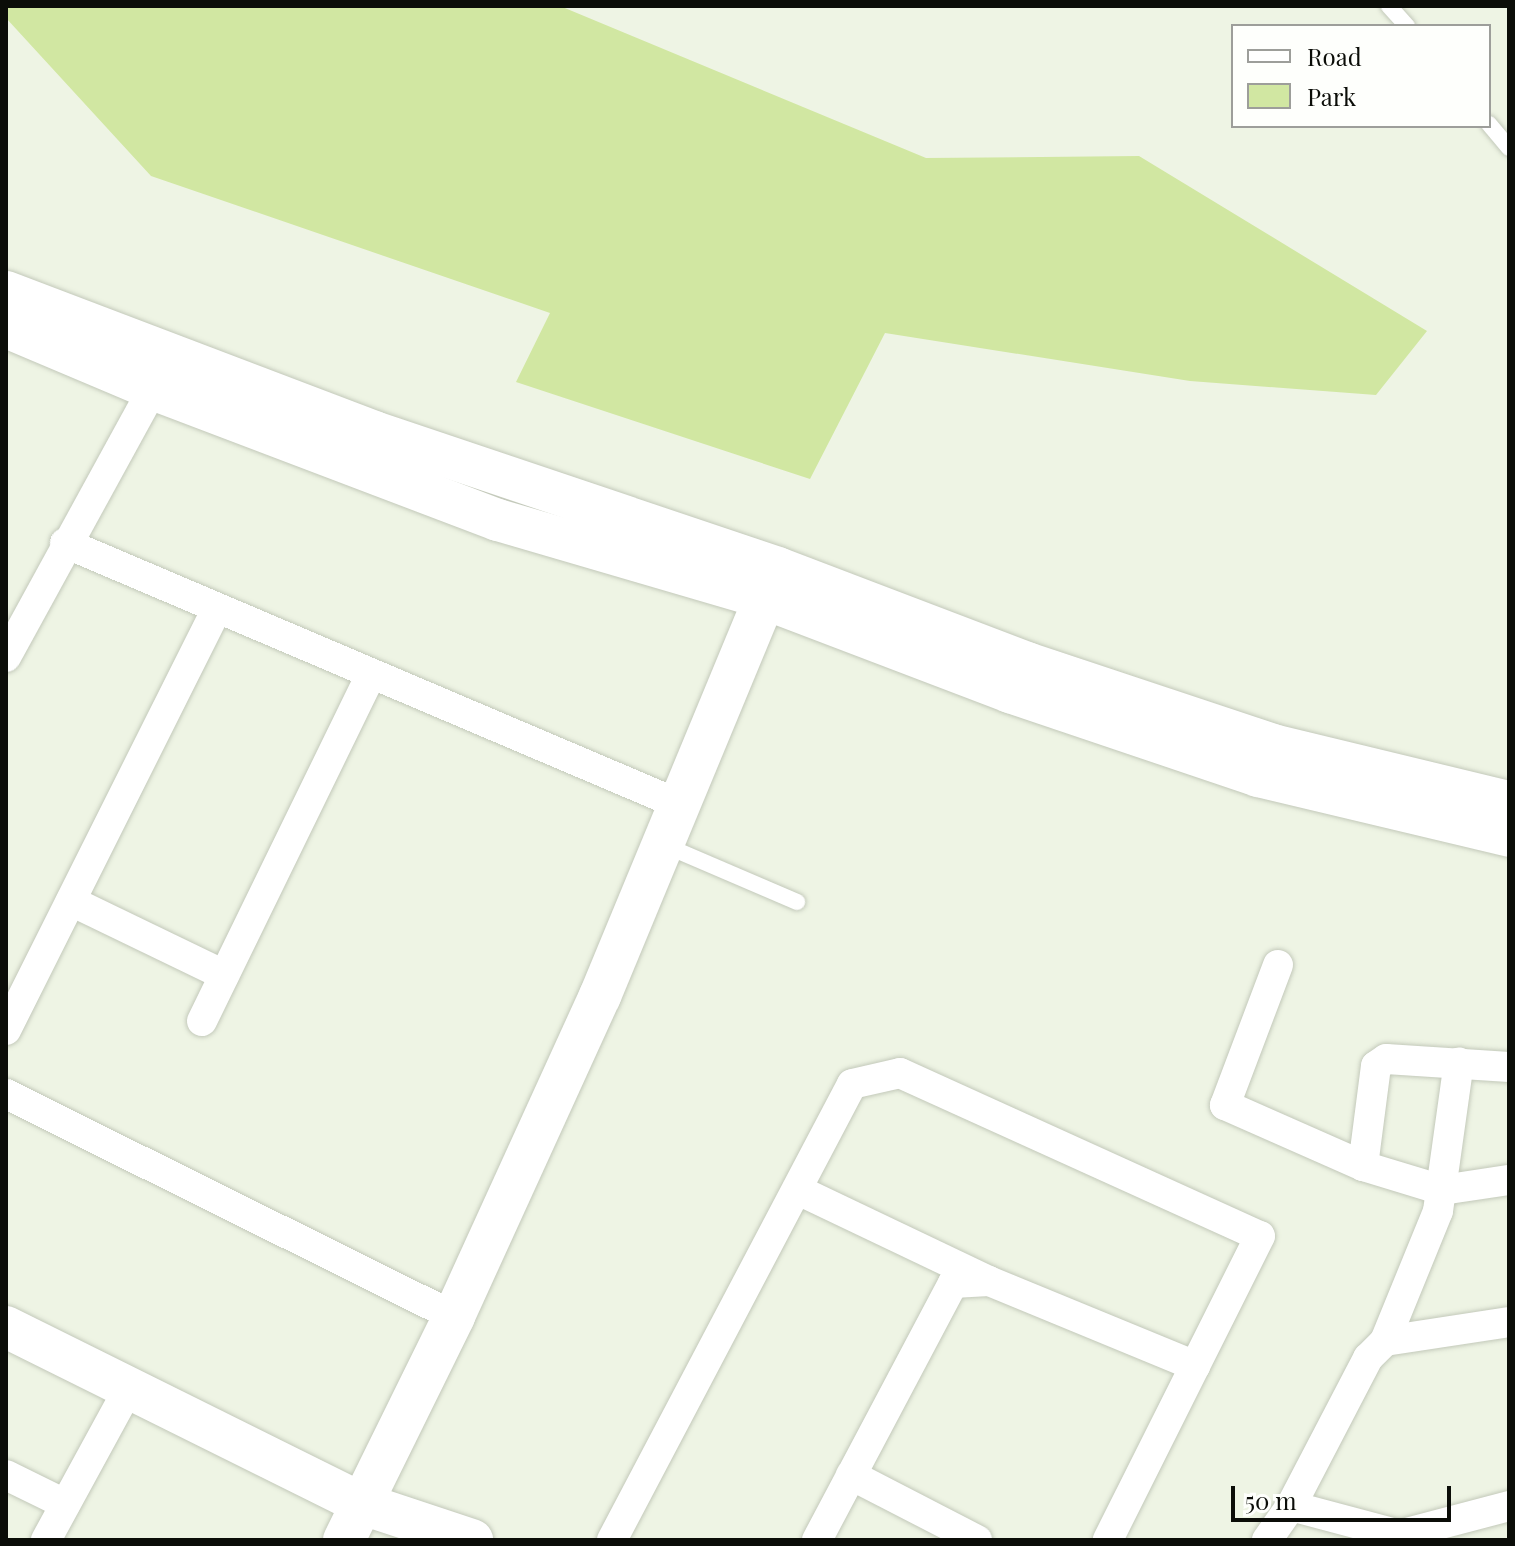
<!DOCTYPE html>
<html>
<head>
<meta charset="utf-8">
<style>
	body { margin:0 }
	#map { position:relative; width:1515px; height:1546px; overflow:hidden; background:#eef4e4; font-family:"Playfair Display",serif }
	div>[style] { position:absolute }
	.green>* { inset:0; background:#d1e7a2 }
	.roads { filter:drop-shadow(0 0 2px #c3c9ba) drop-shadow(0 0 2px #c3c9ba) }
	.lane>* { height:16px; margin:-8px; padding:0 8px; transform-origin:8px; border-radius:8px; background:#fff }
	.street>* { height:30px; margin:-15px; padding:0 15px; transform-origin:15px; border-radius:15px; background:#fff }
	.secondary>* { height:42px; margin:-21px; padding:0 21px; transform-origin:21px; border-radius:21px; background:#fff }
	span { translate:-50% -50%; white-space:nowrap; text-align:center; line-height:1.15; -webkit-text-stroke:8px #fefffc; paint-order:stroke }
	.frame { position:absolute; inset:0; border:8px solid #0b0d08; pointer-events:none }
	.legend { position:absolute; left:1231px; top:24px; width:260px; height:104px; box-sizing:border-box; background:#fefffc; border:2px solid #9d9e9a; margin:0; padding:10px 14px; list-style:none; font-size:24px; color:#0b0d08 }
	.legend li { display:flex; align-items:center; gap:16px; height:40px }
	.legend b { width:40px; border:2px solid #9d9e9a }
	.scale { position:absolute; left:1231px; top:1486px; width:220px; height:36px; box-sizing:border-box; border:4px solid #0b0d08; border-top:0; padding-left:10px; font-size:24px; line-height:28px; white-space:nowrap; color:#0b0d08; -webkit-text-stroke:6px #fefffc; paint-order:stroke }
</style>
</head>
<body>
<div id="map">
	<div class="green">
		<div style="clip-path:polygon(6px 6px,560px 6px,926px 158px,1139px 156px,1427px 331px,1376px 395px,1190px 381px,885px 333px,810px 479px,516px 382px,550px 313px,151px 176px,6px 18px)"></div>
	</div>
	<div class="roads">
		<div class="lane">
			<div style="left:1389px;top:6px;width:27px;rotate:48deg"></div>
			<div style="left:1489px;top:124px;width:31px;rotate:50deg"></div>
			<div style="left:662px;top:844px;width:147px;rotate:23.2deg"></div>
		</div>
		<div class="street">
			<div style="left:65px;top:543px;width:664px;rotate:23.05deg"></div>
			<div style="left:6px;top:657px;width:306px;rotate:-61.3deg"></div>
			<div style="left:71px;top:901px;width:170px;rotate:25.8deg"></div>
			<div style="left:1278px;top:965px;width:150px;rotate:110.7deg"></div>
			<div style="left:1225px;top:1105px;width:151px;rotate:23.8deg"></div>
			<div style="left:202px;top:1021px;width:385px;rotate:-64deg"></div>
			<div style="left:6px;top:1030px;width:469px;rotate:-63.4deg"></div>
			<div style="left:1509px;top:1067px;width:123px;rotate:-176.3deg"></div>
			<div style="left:1386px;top:1059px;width:12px;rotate:145deg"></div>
			<div style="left:1376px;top:1066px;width:101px;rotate:97.4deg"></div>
			<div style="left:1363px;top:1166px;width:83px;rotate:16.9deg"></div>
			<div style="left:1442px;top:1190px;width:68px;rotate:-8.5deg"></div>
			<div style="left:6px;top:1094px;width:500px;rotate:26.4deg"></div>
			<div style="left:800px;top:1191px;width:207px;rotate:25.5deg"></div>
			<div style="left:1385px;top:1341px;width:140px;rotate:-67.8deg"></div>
			<div style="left:1438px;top:1211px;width:150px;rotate:-82deg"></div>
			<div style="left:6px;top:1475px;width:66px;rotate:26.2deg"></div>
			<div style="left:851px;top:1475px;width:142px;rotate:27.3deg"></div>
			<div style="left:1291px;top:1506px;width:132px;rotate:14.9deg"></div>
			<div style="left:1399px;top:1535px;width:114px;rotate:-14.8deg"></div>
			<div style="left:46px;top:1540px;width:173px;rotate:-61.4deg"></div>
			<div style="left:612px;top:1540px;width:515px;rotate:-62.24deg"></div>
			<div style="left:852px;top:1084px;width:49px;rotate:-12.9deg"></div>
			<div style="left:900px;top:1073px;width:395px;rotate:24.4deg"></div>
			<div style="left:1260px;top:1236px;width:340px;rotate:116.6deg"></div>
			<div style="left:817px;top:1540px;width:291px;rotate:-62.1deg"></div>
			<div style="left:953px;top:1283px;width:36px;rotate:-3deg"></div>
			<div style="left:989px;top:1281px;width:223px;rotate:22.4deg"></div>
			<div style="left:1267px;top:1540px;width:42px;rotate:-54.8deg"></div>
			<div style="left:1291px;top:1506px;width:167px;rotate:-62.5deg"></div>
			<div style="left:1368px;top:1358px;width:24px;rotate:-45deg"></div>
			<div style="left:1385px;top:1341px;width:125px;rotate:-8.7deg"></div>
		</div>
		<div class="secondary">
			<div style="left:6px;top:292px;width:394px;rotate:20.8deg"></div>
			<div style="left:374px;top:432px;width:426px;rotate:18.6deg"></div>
			<div style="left:778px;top:568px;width:267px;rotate:20.9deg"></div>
			<div style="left:1027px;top:663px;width:259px;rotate:18.4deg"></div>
			<div style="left:1273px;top:745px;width:243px;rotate:13.6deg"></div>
			<div style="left:6px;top:327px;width:160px;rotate:22.9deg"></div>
			<div style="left:153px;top:389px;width:369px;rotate:20.8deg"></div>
			<div style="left:498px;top:520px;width:274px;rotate:16.3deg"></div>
			<div style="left:761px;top:597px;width:267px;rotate:20.9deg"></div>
			<div style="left:1010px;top:692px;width:262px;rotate:18.7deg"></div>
			<div style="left:1258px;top:776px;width:258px;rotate:13.4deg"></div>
			<div style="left:6px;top:1327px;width:398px;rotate:26.4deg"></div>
			<div style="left:363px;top:1504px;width:115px;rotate:18.3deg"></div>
			<div style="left:344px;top:1540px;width:250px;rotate:-63.8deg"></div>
			<div style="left:454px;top:1316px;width:352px;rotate:-65.5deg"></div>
			<div style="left:600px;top:996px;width:457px;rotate:-67.5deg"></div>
		</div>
	</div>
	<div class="frame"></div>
	<ul class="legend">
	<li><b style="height:10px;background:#fff"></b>Road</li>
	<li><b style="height:22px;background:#d1e7a2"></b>Park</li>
	</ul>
	<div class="scale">50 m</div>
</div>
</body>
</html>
